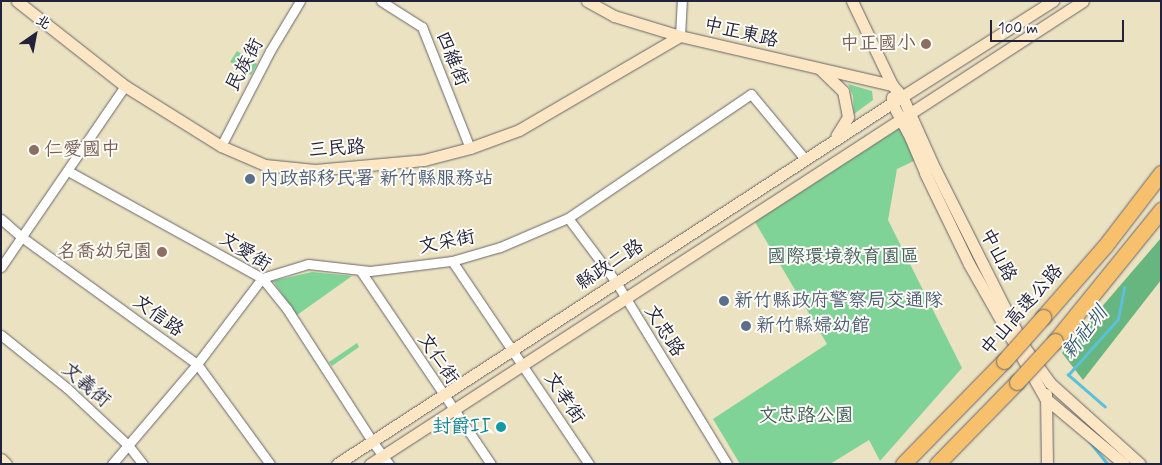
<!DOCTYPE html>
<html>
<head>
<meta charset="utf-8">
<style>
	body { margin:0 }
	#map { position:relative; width:1162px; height:465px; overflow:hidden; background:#ebe2c2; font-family:Mynerve,"LXGW WenKai TC",sans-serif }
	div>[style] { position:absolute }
	.green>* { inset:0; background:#7fd396 }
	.forest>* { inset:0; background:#67b57f }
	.stream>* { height:2.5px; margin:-1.25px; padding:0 1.25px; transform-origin:1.25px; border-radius:1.25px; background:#5bc0d9 }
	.roads { filter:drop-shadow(0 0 1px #68656a) drop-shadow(0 0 1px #68656a) }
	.street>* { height:9px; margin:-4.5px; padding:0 4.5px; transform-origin:4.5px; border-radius:4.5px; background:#fff }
	.secondary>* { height:11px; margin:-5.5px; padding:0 5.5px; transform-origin:5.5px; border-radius:5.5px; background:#fce6c4 }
	.highway>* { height:15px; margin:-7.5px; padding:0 7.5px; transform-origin:7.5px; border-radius:7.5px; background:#f7c06c }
	.bridges { filter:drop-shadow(0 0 1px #68656a) drop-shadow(0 0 1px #68656a) }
	.highway-bridge>* { height:15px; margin:-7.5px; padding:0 7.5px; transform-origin:7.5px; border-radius:7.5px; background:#f7c06c }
	.dots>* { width:14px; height:14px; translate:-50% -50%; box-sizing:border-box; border:2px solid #fdfcf7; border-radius:50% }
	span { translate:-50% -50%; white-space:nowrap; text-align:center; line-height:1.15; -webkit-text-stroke:4px #fdfcf7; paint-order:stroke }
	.street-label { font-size:19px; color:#22223b }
	.education-label { font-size:19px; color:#785e54 }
	.right { translate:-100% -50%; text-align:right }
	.left { translate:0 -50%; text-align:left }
	.service-label { font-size:19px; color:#4e5e75 }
	.park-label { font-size:19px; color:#43605b }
	.culture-label { font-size:19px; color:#0d838f }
	.water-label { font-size:20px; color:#365972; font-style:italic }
	.frame { position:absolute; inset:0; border:2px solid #22223b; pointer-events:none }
	.north { position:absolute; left:10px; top:10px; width:50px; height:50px; -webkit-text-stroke:4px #fdfcf7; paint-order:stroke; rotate:33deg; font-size:14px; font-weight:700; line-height:20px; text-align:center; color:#22223b }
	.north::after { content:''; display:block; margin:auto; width:18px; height:22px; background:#22223b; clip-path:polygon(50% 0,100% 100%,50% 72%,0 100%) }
	.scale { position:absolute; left:990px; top:20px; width:134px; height:22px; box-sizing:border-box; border:2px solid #22223b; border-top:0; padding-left:6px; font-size:15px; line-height:18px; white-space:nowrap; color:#22223b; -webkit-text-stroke:4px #fdfcf7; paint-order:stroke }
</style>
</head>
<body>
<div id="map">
	<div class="green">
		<div style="clip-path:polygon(237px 51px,257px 64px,251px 75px,230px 62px)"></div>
		<div style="clip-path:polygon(848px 84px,872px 91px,873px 100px,854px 114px,853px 96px)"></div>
		<div style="clip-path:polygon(900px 128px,916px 160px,897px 169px,888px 220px,962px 368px,880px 461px,869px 440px,830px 464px,740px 464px,713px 419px,827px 344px,755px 222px)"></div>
		<div style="clip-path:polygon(312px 272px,352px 276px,297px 315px,273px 281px)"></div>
		<div style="clip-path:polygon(357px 343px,359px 347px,332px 366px,329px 362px)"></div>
	</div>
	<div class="forest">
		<div style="clip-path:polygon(1161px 238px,1161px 280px,1083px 380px,1062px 353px)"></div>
	</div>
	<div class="stream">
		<div style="left:1105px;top:407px;width:49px;rotate:-139.1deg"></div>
		<div style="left:1068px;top:375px;width:75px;rotate:-48.2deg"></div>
		<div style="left:1118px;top:319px;width:32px;rotate:-79deg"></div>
		<div style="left:1090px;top:442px;width:28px;rotate:51deg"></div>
	</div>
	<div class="roads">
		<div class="street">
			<div style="left:381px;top:1px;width:49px;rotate:32.4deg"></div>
			<div style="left:422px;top:27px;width:130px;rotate:68.4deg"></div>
			<div style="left:680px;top:36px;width:35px;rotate:-87deg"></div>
			<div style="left:221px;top:146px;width:107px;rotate:-62.7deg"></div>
			<div style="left:270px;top:51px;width:58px;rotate:-59deg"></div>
			<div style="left:68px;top:171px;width:222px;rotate:28.9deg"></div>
			<div style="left:262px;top:278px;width:40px;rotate:51deg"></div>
			<div style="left:287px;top:309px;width:157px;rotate:57.2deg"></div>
			<div style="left:372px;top:441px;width:29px;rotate:54deg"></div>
			<div style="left:568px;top:218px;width:80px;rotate:53.1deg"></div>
			<div style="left:616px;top:282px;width:213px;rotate:58.6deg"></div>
			<div style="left:1px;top:219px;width:29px;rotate:41deg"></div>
			<div style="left:23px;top:238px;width:215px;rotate:35.9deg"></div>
			<div style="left:197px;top:364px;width:124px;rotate:53.9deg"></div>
			<div style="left:452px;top:261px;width:245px;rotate:56deg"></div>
			<div style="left:1px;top:267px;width:219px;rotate:-55.6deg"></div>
			<div style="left:360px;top:270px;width:234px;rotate:56deg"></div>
			<div style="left:1px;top:335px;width:85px;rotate:38.8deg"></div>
			<div style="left:67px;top:388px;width:83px;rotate:43.1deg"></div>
			<div style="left:128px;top:445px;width:24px;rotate:52deg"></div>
			<div style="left:112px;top:464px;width:131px;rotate:-49.6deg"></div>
			<div style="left:197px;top:364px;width:108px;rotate:-52.9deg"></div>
			<div style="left:262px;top:278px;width:48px;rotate:-16.9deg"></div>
			<div style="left:308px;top:264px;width:62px;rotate:6.4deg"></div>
			<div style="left:370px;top:271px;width:83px;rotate:-7deg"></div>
			<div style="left:452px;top:261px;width:50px;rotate:-16.3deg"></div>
			<div style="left:500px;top:247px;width:74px;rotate:-23.1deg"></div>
			<div style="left:568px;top:218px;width:221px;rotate:-34.1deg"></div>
			<div style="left:751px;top:94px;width:85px;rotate:50.3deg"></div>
		</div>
		<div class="secondary">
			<div style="left:17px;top:1px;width:137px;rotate:38.2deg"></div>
			<div style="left:125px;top:86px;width:113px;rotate:32deg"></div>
			<div style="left:221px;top:146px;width:48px;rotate:23.4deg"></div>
			<div style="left:265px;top:165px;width:50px;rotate:5.7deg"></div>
			<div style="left:315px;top:170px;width:109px;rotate:-5.2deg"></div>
			<div style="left:424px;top:160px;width:48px;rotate:-14.6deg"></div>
			<div style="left:470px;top:148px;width:52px;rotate:-20.2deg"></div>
			<div style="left:519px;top:130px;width:186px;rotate:-30.3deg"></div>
			<div style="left:587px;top:1px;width:31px;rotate:29deg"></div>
			<div style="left:614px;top:16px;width:69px;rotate:16.9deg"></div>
			<div style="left:680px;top:36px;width:218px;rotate:13deg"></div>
			<div style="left:852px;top:1px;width:93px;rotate:64.5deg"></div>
			<div style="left:892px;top:85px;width:15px;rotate:48deg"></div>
			<div style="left:902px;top:96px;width:80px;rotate:65.7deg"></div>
			<div style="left:935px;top:169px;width:200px;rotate:63.3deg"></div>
			<div style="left:1025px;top:348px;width:43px;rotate:54.5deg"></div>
			<div style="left:1050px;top:383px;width:121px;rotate:42deg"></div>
			<div style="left:820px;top:69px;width:32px;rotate:44deg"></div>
			<div style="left:843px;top:91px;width:26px;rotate:79deg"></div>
			<div style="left:848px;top:117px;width:22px;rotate:122deg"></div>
			<div style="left:892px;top:97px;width:6px;rotate:90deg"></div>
			<div style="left:892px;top:103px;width:38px;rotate:62deg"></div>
			<div style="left:910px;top:137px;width:39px;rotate:67deg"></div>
			<div style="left:925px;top:173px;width:101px;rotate:64.2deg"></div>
			<div style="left:969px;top:264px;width:154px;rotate:60.4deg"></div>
			<div style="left:1045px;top:398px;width:103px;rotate:39.9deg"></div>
			<div style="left:1046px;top:394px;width:70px;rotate:89.2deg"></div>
			<div style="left:1px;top:459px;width:7px;rotate:45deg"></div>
			<div style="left:337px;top:464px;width:662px;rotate:-33.04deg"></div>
			<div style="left:892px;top:103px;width:191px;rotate:-32.4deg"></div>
			<div style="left:370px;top:464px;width:850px;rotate:-33deg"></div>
		</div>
		<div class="highway">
			<div style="left:1043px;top:317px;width:94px;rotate:-48.9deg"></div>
			<div style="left:1105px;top:246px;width:92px;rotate:-52.5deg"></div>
			<div style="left:1055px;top:341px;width:169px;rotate:-51deg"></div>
			<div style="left:903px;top:464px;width:144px;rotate:-45.6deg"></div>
			<div style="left:937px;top:464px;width:115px;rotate:-45.7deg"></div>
		</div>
	</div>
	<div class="bridges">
		<div class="highway-bridge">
			<div style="left:1004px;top:361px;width:59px;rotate:-48.4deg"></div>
			<div style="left:1017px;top:382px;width:56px;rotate:-47.2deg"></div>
		</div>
	</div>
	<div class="dots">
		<div style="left:926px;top:44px;background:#8d6e63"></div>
		<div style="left:34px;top:150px;background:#8d6e63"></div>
		<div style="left:250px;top:179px;background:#5c6f8a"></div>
		<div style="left:162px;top:252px;background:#8d6e63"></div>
		<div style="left:724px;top:301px;background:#5c6f8a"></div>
		<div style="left:746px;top:326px;background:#5c6f8a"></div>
		<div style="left:501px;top:427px;background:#0f9aa8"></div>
	</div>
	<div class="street-label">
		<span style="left:741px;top:33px;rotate:13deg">中正東路</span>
		<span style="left:452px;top:59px;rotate:68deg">四維街</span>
		<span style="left:245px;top:65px;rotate:-62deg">民族街</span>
		<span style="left:337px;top:149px;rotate:-4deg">三民路</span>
		<span style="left:447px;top:242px;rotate:-11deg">文采街</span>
		<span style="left:245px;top:252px;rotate:32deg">文愛街</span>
		<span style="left:998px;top:255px;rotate:63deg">中山路</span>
		<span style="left:610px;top:265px;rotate:-33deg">縣政二路</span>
		<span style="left:1022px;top:310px;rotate:-49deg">中山高速公路</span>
		<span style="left:158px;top:316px;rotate:36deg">文信路</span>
		<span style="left:664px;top:331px;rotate:58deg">文忠路</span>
		<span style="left:438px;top:359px;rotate:56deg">文仁街</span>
		<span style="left:86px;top:385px;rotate:41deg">文義街</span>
		<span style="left:564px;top:398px;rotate:57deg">文孝街</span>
	</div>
	<div class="education-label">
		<span class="right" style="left:916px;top:44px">中正國小</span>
		<span class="left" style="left:44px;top:150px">仁愛國中</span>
		<span class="right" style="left:152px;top:252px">名喬幼兒園</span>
	</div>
	<div class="service-label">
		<span class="left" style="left:260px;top:179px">內政部移民署 新竹縣服務站</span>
		<span class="left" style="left:734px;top:301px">新竹縣政府警察局交通隊</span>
		<span class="left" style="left:756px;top:326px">新竹縣婦幼館</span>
	</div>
	<div class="park-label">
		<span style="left:843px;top:257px">國際環境教育園區</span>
		<span style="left:806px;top:416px">文忠路公園</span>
	</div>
	<div class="culture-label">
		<span class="right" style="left:491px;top:427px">封爵II</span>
	</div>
	<div class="water-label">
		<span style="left:1085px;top:333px;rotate:-52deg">新社圳</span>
	</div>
	<div class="frame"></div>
	<div class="north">北</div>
	<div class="scale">100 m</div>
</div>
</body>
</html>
